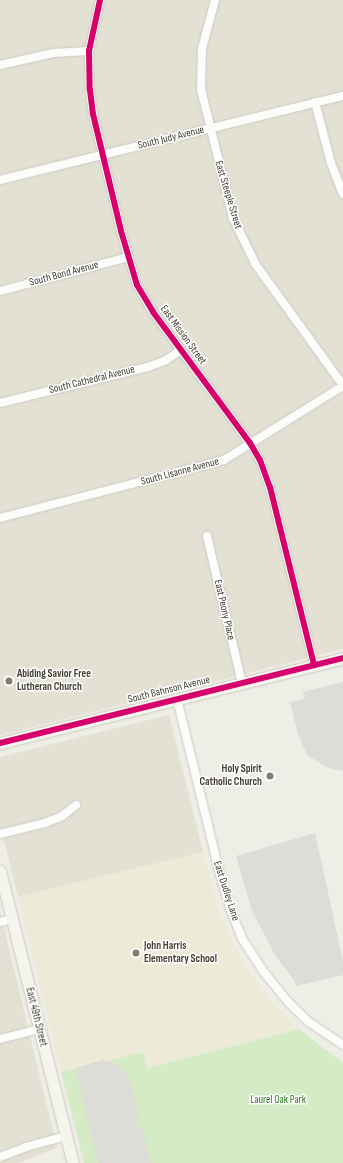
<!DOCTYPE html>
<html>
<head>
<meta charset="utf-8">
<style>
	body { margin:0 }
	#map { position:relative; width:343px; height:1163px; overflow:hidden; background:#eeede6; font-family:"Sofia Sans Condensed",sans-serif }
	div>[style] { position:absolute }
	.residential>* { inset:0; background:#e3e1d3 }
	.education>* { inset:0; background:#edebd8 }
	.green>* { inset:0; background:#d5ebc5 }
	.parking>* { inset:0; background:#dddcd6 }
	.roads { filter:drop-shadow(0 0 1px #cccbc4) drop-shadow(0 0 1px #cccbc4) }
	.street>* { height:8px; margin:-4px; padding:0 4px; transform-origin:4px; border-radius:4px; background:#fcfcfb }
	.secondary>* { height:11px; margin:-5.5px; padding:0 5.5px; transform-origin:5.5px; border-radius:5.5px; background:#f6f5ed }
	.cycleway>* { height:6px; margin:-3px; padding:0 3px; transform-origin:3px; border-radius:3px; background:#d6006c }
	.dots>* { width:11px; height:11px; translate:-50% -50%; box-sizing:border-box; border:2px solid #fff; border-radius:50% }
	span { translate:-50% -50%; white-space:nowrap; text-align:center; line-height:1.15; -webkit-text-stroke:3px #fff; paint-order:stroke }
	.street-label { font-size:11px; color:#444133 }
	.poi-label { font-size:11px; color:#444133; font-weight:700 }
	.left { translate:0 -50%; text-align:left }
	.right { translate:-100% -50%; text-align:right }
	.park-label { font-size:11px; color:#357725 }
</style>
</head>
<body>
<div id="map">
	<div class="residential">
		<div style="clip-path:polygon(0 0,343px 0,343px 649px,0 735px)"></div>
		<div style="clip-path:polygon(169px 715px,203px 852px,18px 897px,5px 844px,0 833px,0 757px)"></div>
		<div style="clip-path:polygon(0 911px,57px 1148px,19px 1163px,0 1163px)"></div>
	</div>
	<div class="education">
		<div style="clip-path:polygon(203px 852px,221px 916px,244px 964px,268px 997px,299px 1029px,146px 1068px,142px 1053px,61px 1072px,18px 897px)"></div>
	</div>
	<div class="green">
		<div style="clip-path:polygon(299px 1029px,343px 1063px,343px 1163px,84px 1163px,61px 1072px,143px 1052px,147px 1068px)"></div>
	</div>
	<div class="parking">
		<div style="clip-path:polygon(343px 682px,343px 771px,326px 767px,307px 755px,298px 734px,290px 702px,304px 699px,303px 692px)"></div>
		<div style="clip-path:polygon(315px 833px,343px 961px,343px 975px,296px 986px,294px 980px,275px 955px,252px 911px,236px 856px)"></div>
		<div style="clip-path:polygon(103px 1060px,114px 1063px,125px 1073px,131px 1084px,138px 1114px,135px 1127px,142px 1127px,151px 1163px,98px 1163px,75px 1068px)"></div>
	</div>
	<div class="roads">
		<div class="street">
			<div style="left:100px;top:0;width:52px;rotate:102.2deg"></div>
			<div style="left:89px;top:51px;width:39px;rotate:89deg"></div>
			<div style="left:90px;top:90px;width:24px;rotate:83deg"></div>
			<div style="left:93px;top:114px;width:120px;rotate:76.5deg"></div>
			<div style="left:121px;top:231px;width:56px;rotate:73.5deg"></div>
			<div style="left:137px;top:285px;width:31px;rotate:59deg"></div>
			<div style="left:153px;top:312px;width:163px;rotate:53.5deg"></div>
			<div style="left:250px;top:443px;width:20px;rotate:60deg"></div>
			<div style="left:260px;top:460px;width:29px;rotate:70deg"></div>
			<div style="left:270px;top:487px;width:183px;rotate:76.1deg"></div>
			<div style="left:215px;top:0;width:51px;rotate:104.9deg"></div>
			<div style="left:202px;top:49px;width:40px;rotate:91.4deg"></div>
			<div style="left:201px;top:89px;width:133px;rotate:76.1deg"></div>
			<div style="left:233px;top:218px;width:52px;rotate:63.9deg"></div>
			<div style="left:256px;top:265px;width:148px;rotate:54.1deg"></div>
			<div style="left:0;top:65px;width:54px;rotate:-12.8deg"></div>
			<div style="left:53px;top:53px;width:36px;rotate:-3deg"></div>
			<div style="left:315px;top:102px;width:63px;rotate:75.3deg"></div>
			<div style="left:331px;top:163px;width:33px;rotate:69deg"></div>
			<div style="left:0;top:180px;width:353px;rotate:-13.8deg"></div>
			<div style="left:0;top:291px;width:132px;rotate:-14.9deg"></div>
			<div style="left:0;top:403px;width:152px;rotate:-13.7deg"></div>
			<div style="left:148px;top:367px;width:19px;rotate:-21deg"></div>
			<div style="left:166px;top:360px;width:18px;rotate:-34deg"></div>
			<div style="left:0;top:518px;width:231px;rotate:-14.5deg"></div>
			<div style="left:224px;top:460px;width:140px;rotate:-31.9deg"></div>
			<div style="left:207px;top:536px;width:151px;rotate:76.6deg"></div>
			<div style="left:177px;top:699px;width:184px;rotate:76.2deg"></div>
			<div style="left:221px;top:878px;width:34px;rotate:73deg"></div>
			<div style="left:231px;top:911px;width:31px;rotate:68deg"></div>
			<div style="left:243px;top:940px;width:37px;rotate:57deg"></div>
			<div style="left:263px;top:971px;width:40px;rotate:51deg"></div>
			<div style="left:288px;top:1002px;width:29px;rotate:44deg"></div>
			<div style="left:309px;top:1022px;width:41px;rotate:34.1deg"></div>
			<div style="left:0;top:834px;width:46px;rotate:-13.7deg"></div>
			<div style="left:45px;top:823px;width:18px;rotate:-22deg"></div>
			<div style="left:62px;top:816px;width:18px;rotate:-38deg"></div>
			<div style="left:0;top:922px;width:12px;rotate:-14deg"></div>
			<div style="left:0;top:1039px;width:40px;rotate:-14.4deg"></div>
			<div style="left:0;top:1157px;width:28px;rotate:-21deg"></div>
			<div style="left:26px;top:1147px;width:41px;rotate:-15.4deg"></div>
		</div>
		<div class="secondary">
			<div style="left:0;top:743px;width:353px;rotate:-13.9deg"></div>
			<div style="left:0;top:871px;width:301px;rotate:76deg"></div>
		</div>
	</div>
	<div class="cycleway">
		<div style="left:100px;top:0;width:52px;rotate:102.2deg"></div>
		<div style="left:89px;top:51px;width:39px;rotate:89deg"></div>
		<div style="left:90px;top:90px;width:24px;rotate:83deg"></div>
		<div style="left:93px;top:114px;width:120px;rotate:76.5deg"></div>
		<div style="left:121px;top:231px;width:56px;rotate:73.5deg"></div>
		<div style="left:137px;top:285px;width:31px;rotate:59deg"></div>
		<div style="left:153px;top:312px;width:163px;rotate:53.5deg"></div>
		<div style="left:250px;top:443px;width:20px;rotate:60deg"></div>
		<div style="left:260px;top:460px;width:29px;rotate:70deg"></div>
		<div style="left:270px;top:487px;width:183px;rotate:76.1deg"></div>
		<div style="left:0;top:743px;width:353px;rotate:-13.9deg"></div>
	</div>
	<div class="dots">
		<div style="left:9px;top:681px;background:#807d72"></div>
		<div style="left:270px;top:776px;background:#807d72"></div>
		<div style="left:136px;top:953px;background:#807d72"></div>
	</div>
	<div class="street-label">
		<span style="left:171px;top:138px;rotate:-14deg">South Judy Avenue</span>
		<span style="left:228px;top:195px;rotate:73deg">East Steeple Street</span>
		<span style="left:64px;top:274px;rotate:-15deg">South Bond Avenue</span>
		<span style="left:183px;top:335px;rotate:54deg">East Mission Street</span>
		<span style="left:92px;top:380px;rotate:-14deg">South Cathedral Avenue</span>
		<span style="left:180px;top:472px;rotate:-15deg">South Lisanne Avenue</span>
		<span style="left:224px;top:610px;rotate:77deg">East Peony Place</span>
		<span style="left:169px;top:690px;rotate:-14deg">South Bahnson Avenue</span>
		<span style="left:226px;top:891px;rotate:72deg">East Dudley Lane</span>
		<span style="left:36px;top:1017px;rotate:76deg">East 49th Street</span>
	</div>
	<div class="poi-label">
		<span class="left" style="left:17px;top:681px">Abiding Savior Free<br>Lutheran Church</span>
		<span class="right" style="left:262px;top:776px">Holy Spirit<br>Catholic Church</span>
		<span class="left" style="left:144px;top:953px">John Harris<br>Elementary School</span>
	</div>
	<div class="park-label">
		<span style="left:278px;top:1100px">Laurel Oak Park</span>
	</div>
</div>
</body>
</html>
